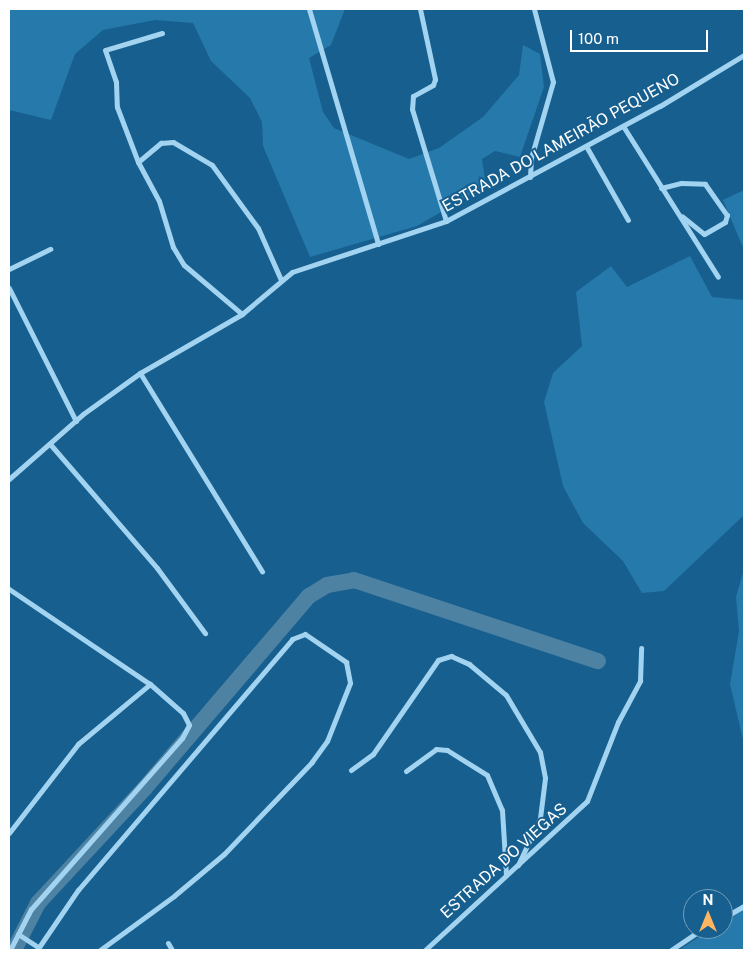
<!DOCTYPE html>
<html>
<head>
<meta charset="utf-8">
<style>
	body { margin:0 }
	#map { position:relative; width:753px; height:959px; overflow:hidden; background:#165f8f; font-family:"Public Sans",sans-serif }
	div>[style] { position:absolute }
	.green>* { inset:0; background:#2579ab }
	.river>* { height:16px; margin:-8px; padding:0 8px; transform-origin:8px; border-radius:8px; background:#4e82a3 }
	.minor>* { height:5px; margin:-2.5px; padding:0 2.5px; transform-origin:2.5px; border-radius:2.5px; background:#a2d3f0 }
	span { translate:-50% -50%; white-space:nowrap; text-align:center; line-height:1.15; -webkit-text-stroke:4px #165f8f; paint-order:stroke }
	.street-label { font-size:16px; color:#fff }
	.frame { position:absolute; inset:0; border:10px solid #fff; pointer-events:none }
	.north { position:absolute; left:683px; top:889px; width:50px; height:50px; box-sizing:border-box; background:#165f8f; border:1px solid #739fbc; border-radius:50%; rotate:0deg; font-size:14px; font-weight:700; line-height:20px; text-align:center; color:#fff }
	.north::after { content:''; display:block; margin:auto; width:18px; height:22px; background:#ffb661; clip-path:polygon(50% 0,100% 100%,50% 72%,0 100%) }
	.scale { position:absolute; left:570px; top:30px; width:138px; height:22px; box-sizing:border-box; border:2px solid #fff; border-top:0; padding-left:6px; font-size:15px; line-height:18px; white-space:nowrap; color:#fff; -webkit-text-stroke:4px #165f8f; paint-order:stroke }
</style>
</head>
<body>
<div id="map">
	<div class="green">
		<div style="clip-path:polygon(9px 9px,345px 9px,331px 45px,309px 58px,323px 112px,334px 128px,409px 159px,439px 148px,483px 117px,519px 75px,523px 45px,540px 54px,544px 87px,520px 157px,495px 151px,482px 159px,486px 186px,417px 226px,310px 257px,263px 146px,262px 122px,250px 98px,211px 61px,193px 23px,155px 20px,103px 30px,75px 54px,51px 120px,9px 110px)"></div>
		<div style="clip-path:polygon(744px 190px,744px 250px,723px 200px)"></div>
		<div style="clip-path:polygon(690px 256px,712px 297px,744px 300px,744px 515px,664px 591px,642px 593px,623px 561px,583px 523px,563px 486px,544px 402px,553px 373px,582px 346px,576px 292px,611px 266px,627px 287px)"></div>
		<div style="clip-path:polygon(744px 569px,744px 744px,730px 684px,739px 631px,736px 597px)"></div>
		<div style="clip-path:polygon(744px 908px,744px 950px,679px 950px,711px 929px,723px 929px,723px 921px)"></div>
	</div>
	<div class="river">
		<div style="left:14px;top:950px;width:53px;rotate:-62.9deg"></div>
		<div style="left:38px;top:903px;width:156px;rotate:-47.1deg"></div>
		<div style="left:144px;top:789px;width:254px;rotate:-49.5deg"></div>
		<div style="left:309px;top:596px;width:21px;rotate:-31deg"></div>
		<div style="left:327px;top:585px;width:27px;rotate:-10deg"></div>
		<div style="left:354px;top:580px;width:257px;rotate:18.4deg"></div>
	</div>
	<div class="minor">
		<div style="left:309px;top:9px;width:245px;rotate:73.6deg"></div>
		<div style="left:420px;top:9px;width:72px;rotate:77.9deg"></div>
		<div style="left:435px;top:79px;width:6px;rotate:108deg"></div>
		<div style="left:433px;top:85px;width:23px;rotate:151deg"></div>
		<div style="left:413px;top:96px;width:13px;rotate:94deg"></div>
		<div style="left:412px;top:109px;width:117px;rotate:73.1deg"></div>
		<div style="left:162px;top:33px;width:59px;rotate:163.4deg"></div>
		<div style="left:105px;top:50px;width:34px;rotate:71deg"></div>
		<div style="left:116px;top:82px;width:25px;rotate:88deg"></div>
		<div style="left:117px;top:107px;width:59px;rotate:69.1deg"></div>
		<div style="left:138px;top:162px;width:44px;rotate:61.7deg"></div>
		<div style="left:159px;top:201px;width:48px;rotate:73.1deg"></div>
		<div style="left:173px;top:247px;width:21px;rotate:59deg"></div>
		<div style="left:184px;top:265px;width:76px;rotate:40.2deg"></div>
		<div style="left:623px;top:126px;width:178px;rotate:57.8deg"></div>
		<div style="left:586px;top:146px;width:85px;rotate:60.4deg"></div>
		<div style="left:138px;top:162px;width:30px;rotate:-40deg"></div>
		<div style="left:161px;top:143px;width:12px;rotate:-5deg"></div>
		<div style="left:173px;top:142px;width:45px;rotate:30.5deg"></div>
		<div style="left:212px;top:165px;width:78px;rotate:53.9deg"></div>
		<div style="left:258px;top:228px;width:57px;rotate:66.1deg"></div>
		<div style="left:530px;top:177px;width:19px;rotate:-87deg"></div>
		<div style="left:531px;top:158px;width:79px;rotate:-73.9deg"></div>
		<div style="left:553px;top:82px;width:75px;rotate:-104.6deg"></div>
		<div style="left:661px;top:188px;width:21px;rotate:-14deg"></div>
		<div style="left:681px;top:183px;width:24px;rotate:2deg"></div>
		<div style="left:705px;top:184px;width:38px;rotate:55deg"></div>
		<div style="left:727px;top:215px;width:7px;rotate:106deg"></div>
		<div style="left:725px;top:222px;width:24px;rotate:150deg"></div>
		<div style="left:704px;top:234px;width:28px;rotate:-141deg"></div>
		<div style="left:9px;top:269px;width:46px;rotate:-26deg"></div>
		<div style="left:9px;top:288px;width:149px;rotate:63.3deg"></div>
		<div style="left:140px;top:373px;width:233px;rotate:58.4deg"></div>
		<div style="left:50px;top:444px;width:164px;rotate:49.2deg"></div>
		<div style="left:157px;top:568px;width:81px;rotate:53.6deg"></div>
		<div style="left:9px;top:479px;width:98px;rotate:-41.3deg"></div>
		<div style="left:83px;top:414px;width:70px;rotate:-35.7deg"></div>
		<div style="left:140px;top:373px;width:118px;rotate:-30deg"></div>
		<div style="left:242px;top:314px;width:65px;rotate:-40deg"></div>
		<div style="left:292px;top:272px;width:162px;rotate:-18.3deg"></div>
		<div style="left:446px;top:221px;width:243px;rotate:-28.3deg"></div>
		<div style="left:660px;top:106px;width:98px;rotate:-31.3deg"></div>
		<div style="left:9px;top:589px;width:170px;rotate:34deg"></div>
		<div style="left:150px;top:684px;width:44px;rotate:41.3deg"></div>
		<div style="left:183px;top:713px;width:13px;rotate:63deg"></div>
		<div style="left:189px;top:725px;width:15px;rotate:118deg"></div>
		<div style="left:182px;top:738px;width:228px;rotate:131.4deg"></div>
		<div style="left:31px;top:909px;width:46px;rotate:117.1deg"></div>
		<div style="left:351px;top:770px;width:27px;rotate:-36deg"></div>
		<div style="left:373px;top:754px;width:114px;rotate:-55.3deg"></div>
		<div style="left:438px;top:660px;width:14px;rotate:-17deg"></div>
		<div style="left:451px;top:656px;width:20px;rotate:24deg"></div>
		<div style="left:469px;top:664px;width:48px;rotate:40deg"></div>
		<div style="left:506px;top:695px;width:66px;rotate:59.2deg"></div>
		<div style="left:540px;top:752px;width:26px;rotate:79deg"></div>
		<div style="left:545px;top:778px;width:40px;rotate:97.1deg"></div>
		<div style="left:540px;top:818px;width:52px;rotate:115.1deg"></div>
		<div style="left:406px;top:771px;width:37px;rotate:-36deg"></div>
		<div style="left:436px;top:749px;width:11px;rotate:5deg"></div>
		<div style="left:447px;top:750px;width:47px;rotate:32deg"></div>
		<div style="left:487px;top:775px;width:38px;rotate:67deg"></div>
		<div style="left:502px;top:810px;width:65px;rotate:86.5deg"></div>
		<div style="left:9px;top:833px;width:113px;rotate:-52.2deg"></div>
		<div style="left:78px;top:744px;width:94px;rotate:-39.8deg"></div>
		<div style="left:723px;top:918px;width:24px;rotate:-30deg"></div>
		<div style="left:18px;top:934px;width:24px;rotate:33deg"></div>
		<div style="left:168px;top:943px;width:8px;rotate:60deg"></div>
		<div style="left:37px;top:950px;width:73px;rotate:-55.7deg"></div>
		<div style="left:78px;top:890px;width:330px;rotate:-49.5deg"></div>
		<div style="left:292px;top:639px;width:14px;rotate:-21deg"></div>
		<div style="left:305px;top:634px;width:50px;rotate:34.3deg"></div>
		<div style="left:346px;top:662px;width:21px;rotate:79deg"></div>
		<div style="left:350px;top:683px;width:62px;rotate:111.6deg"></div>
		<div style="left:327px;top:741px;width:26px;rotate:126deg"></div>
		<div style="left:312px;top:762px;width:127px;rotate:133.7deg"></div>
		<div style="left:224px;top:854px;width:65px;rotate:140deg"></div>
		<div style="left:174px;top:896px;width:92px;rotate:143.9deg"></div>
		<div style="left:425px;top:950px;width:220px;rotate:-42.6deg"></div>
		<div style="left:587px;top:801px;width:85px;rotate:-68.6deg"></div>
		<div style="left:618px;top:722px;width:47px;rotate:-61.8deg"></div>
		<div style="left:640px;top:681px;width:33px;rotate:-88deg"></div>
		<div style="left:671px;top:950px;width:37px;rotate:-34deg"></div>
	</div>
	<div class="street-label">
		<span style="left:561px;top:143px;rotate:-29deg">ESTRADA DO LAMEIRÃO PEQUENO</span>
		<span style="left:504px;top:861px;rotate:-42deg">ESTRADA DO VIEGAS</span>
	</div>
	<div class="frame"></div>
	<div class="north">N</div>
	<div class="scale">100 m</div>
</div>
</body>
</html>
